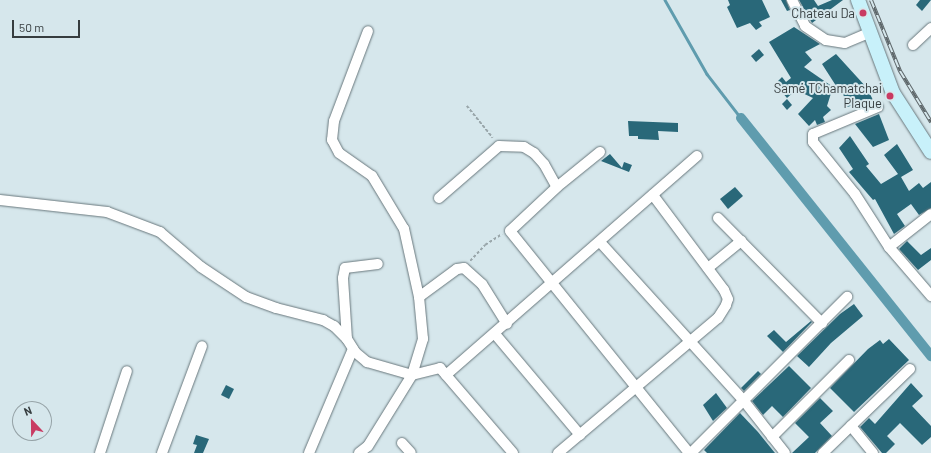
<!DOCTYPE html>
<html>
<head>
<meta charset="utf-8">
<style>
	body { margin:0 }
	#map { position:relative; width:931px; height:453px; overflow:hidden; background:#d6e7ec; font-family:Barlow,sans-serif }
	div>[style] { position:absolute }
	.stream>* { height:2.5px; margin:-1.25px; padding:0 1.25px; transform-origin:1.25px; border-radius:1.25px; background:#5f9cae }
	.canal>* { height:10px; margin:-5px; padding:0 5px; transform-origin:5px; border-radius:5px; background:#5f9cae }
	.building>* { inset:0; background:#296879 }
	.path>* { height:1.5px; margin-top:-0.75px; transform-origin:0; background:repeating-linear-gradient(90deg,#99a6aa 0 3px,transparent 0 5px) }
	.roads { filter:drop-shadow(0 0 1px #68777c) drop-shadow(0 0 1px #68777c) }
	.street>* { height:10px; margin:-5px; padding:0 5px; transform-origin:5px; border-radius:5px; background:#fff }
	.secondary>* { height:14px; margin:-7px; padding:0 7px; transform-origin:7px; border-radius:7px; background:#c8f1fa }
	.rail>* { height:4px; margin-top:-2px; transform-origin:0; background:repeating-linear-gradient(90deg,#d6e7ec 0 8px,#5d6669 0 16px); box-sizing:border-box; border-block:1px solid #5d6669 }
	.dots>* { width:11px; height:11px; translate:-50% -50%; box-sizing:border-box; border:2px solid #d6e7ec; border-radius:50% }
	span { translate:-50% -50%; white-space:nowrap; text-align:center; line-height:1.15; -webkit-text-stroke:4px #d6e7ec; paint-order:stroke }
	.poi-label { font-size:13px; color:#363d3f }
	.right { translate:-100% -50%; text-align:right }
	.north { position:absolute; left:12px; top:401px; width:40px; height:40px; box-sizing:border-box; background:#d6e7ec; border:1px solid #96a3a7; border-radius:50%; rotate:338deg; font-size:11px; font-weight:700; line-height:16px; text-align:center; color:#363d3f }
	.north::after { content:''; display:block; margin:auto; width:14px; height:18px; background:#c93b63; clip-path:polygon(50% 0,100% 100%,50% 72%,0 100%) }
	.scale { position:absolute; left:12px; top:20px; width:68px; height:18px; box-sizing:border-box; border:2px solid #363d3f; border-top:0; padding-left:5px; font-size:12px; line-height:14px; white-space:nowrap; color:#363d3f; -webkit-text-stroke:3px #d6e7ec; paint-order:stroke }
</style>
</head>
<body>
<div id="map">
	<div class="stream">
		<div style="left:665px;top:0;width:85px;rotate:60.4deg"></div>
		<div style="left:707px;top:74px;width:56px;rotate:52.3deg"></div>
	</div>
	<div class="canal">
		<div style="left:741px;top:118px;width:305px;rotate:51.4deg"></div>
	</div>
	<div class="building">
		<div style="clip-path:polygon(728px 0,762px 0,770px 17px,759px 22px,762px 26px,756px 30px,750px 23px,737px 28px,727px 7px,730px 5px)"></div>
		<div style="clip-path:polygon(781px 0,786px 0,790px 10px,787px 11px)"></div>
		<div style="clip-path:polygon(799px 0,814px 0,818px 6px,832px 0,843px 0,812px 23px)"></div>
		<div style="clip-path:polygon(920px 0,931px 0,922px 11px,916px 5px)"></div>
		<div style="clip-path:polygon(794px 27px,820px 44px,805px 52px,812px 60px,804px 67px,833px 87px,827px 106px,831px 110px,823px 117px,825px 122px,817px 125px,815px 120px,809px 126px,798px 114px,813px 98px,796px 90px,787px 98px,775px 84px,782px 77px,786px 82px,791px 78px,769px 42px)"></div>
		<div style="clip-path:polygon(759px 49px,764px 55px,756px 62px,751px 56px)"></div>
		<div style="clip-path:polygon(836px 54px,867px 88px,874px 102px,856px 109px,854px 105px,847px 107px,842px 90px,840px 92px,822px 64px)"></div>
		<div style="clip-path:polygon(787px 99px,792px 105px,787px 110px,782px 104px)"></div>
		<div style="clip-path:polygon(879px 114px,889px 140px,873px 147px,855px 124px)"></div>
		<div style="clip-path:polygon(628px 121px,678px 123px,678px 132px,658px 131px,659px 140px,638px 139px,638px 136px,629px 136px)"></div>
		<div style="clip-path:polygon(850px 136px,869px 164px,866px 166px,881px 184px,898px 174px,884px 155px,897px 144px,913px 170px,901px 177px,909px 191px,919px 183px,923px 188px,931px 182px,931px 208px,919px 215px,911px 204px,897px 214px,905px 226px,894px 234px,875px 199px,873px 200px,849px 172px,853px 169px,839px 148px)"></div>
		<div style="clip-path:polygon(610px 154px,622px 168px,624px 162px,632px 165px,629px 172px,601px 161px)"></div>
		<div style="clip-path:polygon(735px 187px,743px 196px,728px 209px,720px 199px)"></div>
		<div style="clip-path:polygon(907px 241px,921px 255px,931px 248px,931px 260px,918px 270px,899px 249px)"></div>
		<div style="clip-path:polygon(854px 304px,863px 316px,831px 343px,809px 367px,797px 356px,840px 314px)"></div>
		<div style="clip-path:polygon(811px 321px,812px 322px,783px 352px,767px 336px,774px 330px,786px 342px)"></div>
		<div style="clip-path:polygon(889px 339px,909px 360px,854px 412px,830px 388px,868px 349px,880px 340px,883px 344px)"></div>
		<div style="clip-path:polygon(789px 366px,811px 388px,783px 417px,772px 406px,763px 415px,752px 401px)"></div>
		<div style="clip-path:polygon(758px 371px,761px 374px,744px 391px,741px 388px)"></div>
		<div style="clip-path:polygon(911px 383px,923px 396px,912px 406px,931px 426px,931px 437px,922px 445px,900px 423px,887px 436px,895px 444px,886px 453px,882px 453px,860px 427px,869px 418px,875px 424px)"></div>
		<div style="clip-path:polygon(226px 385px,234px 389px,229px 399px,221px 395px)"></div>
		<div style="clip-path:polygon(716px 393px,727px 408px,713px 421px,703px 405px)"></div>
		<div style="clip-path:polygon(820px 398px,833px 411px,820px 423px,832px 436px,815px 453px,792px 453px,809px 437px,795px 423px)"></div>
		<div style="clip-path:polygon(740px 413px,758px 432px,775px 453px,707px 453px,704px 450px)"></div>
		<div style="clip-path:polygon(196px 435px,209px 439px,203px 453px,194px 453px,197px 445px,193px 444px)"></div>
	</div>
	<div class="path">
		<div style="left:467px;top:106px;width:41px;rotate:50.9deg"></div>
		<div style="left:470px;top:261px;width:22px;rotate:-47deg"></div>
		<div style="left:485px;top:245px;width:20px;rotate:-33deg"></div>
	</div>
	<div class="roads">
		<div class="street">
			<div style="left:792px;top:0;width:29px;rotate:63deg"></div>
			<div style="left:805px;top:26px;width:25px;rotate:34deg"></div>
			<div style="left:826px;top:40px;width:19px;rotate:9deg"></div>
			<div style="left:845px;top:43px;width:26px;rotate:-23deg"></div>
			<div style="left:913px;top:45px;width:25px;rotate:-43deg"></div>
			<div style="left:878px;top:107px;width:70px;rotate:157.4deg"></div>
			<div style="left:813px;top:134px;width:8px;rotate:90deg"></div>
			<div style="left:813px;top:142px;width:67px;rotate:51.1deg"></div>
			<div style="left:855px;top:194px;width:63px;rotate:57.3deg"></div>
			<div style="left:889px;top:247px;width:65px;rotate:49.4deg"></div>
			<div style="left:600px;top:152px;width:55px;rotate:140.9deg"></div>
			<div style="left:557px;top:187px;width:64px;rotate:136.9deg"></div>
			<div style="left:510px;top:231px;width:285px;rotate:51.1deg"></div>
			<div style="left:439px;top:198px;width:79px;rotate:-40.9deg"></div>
			<div style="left:499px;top:146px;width:25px;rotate:2deg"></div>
			<div style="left:524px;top:147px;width:12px;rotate:31deg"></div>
			<div style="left:534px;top:153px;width:15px;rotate:48deg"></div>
			<div style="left:544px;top:164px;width:26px;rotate:61deg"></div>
			<div style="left:0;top:200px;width:108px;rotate:6.4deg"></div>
			<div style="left:107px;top:212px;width:57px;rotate:20.7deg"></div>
			<div style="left:160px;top:232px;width:54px;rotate:40.5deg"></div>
			<div style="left:201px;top:267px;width:54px;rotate:33.7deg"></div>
			<div style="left:246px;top:297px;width:32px;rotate:20deg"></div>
			<div style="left:276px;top:308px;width:49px;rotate:14.3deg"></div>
			<div style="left:323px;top:320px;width:13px;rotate:29deg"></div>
			<div style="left:334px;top:326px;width:18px;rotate:45deg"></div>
			<div style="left:347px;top:339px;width:15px;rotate:58deg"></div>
			<div style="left:355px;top:352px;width:16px;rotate:40deg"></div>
			<div style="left:367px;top:362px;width:47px;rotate:16.1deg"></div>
			<div style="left:412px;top:375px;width:29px;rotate:-14deg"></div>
			<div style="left:440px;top:368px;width:112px;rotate:49.3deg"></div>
			<div style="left:718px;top:218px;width:148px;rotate:45.3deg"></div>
			<div style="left:600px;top:242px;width:215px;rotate:47.8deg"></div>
			<div style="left:744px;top:401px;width:66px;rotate:51.7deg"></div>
			<div style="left:889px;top:247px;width:53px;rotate:-38.2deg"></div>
			<div style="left:708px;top:268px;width:43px;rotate:-39.3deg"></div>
			<div style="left:419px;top:297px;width:47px;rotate:-36.4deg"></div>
			<div style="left:457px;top:269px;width:7px;rotate:-8deg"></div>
			<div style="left:464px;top:268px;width:24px;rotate:42deg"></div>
			<div style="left:482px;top:284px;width:47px;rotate:58deg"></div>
			<div style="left:495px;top:334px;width:132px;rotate:49.9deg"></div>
			<div style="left:347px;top:339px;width:61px;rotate:-93.8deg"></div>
			<div style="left:343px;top:278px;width:10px;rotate:-79deg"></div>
			<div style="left:345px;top:268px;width:33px;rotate:-7deg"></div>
			<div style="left:446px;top:375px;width:333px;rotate:-41.1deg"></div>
			<div style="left:851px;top:426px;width:35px;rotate:51deg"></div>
			<div style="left:772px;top:437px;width:109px;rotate:-45deg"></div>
			<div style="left:402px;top:443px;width:13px;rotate:48deg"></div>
			<div style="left:100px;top:453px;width:86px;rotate:-71.8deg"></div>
			<div style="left:162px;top:453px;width:114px;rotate:-69.5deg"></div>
			<div style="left:309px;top:453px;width:113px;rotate:-67.1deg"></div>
			<div style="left:359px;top:453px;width:11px;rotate:-38deg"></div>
			<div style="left:368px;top:446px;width:84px;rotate:-58.2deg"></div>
			<div style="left:412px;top:375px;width:38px;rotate:-73deg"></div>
			<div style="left:423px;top:339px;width:42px;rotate:-95.4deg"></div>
			<div style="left:419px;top:297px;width:70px;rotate:-102.4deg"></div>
			<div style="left:404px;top:229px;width:62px;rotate:-121.1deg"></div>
			<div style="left:372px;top:176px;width:40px;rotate:-145.1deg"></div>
			<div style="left:339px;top:153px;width:15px;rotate:-118deg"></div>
			<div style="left:332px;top:140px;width:19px;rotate:-84deg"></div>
			<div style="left:334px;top:121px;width:96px;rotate:-69.3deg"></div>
			<div style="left:558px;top:453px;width:209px;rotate:-40.2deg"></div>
			<div style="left:718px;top:318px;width:15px;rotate:-58deg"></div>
			<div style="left:726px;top:305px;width:6px;rotate:-72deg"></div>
			<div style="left:728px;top:299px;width:10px;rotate:-114deg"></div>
			<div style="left:724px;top:290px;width:119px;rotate:-126.8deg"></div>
			<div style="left:691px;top:453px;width:221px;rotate:-45deg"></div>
			<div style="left:823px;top:453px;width:121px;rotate:-44deg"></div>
		</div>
		<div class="secondary">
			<div style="left:858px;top:0;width:99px;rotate:69.4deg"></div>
			<div style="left:893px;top:93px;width:70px;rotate:57.2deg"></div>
		</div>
	</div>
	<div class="rail">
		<div style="left:871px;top:0;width:77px;rotate:67.8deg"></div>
		<div style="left:900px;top:71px;width:60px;rotate:58.7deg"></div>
	</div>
	<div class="dots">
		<div style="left:863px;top:13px;background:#c93b63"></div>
		<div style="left:890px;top:96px;background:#c93b63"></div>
	</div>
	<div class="poi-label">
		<span class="right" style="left:855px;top:13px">Chateau Da</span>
		<span class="right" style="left:882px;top:96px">Samé TChamatchai<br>Plaque</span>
	</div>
	<div class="north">N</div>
	<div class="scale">50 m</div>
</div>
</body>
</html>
